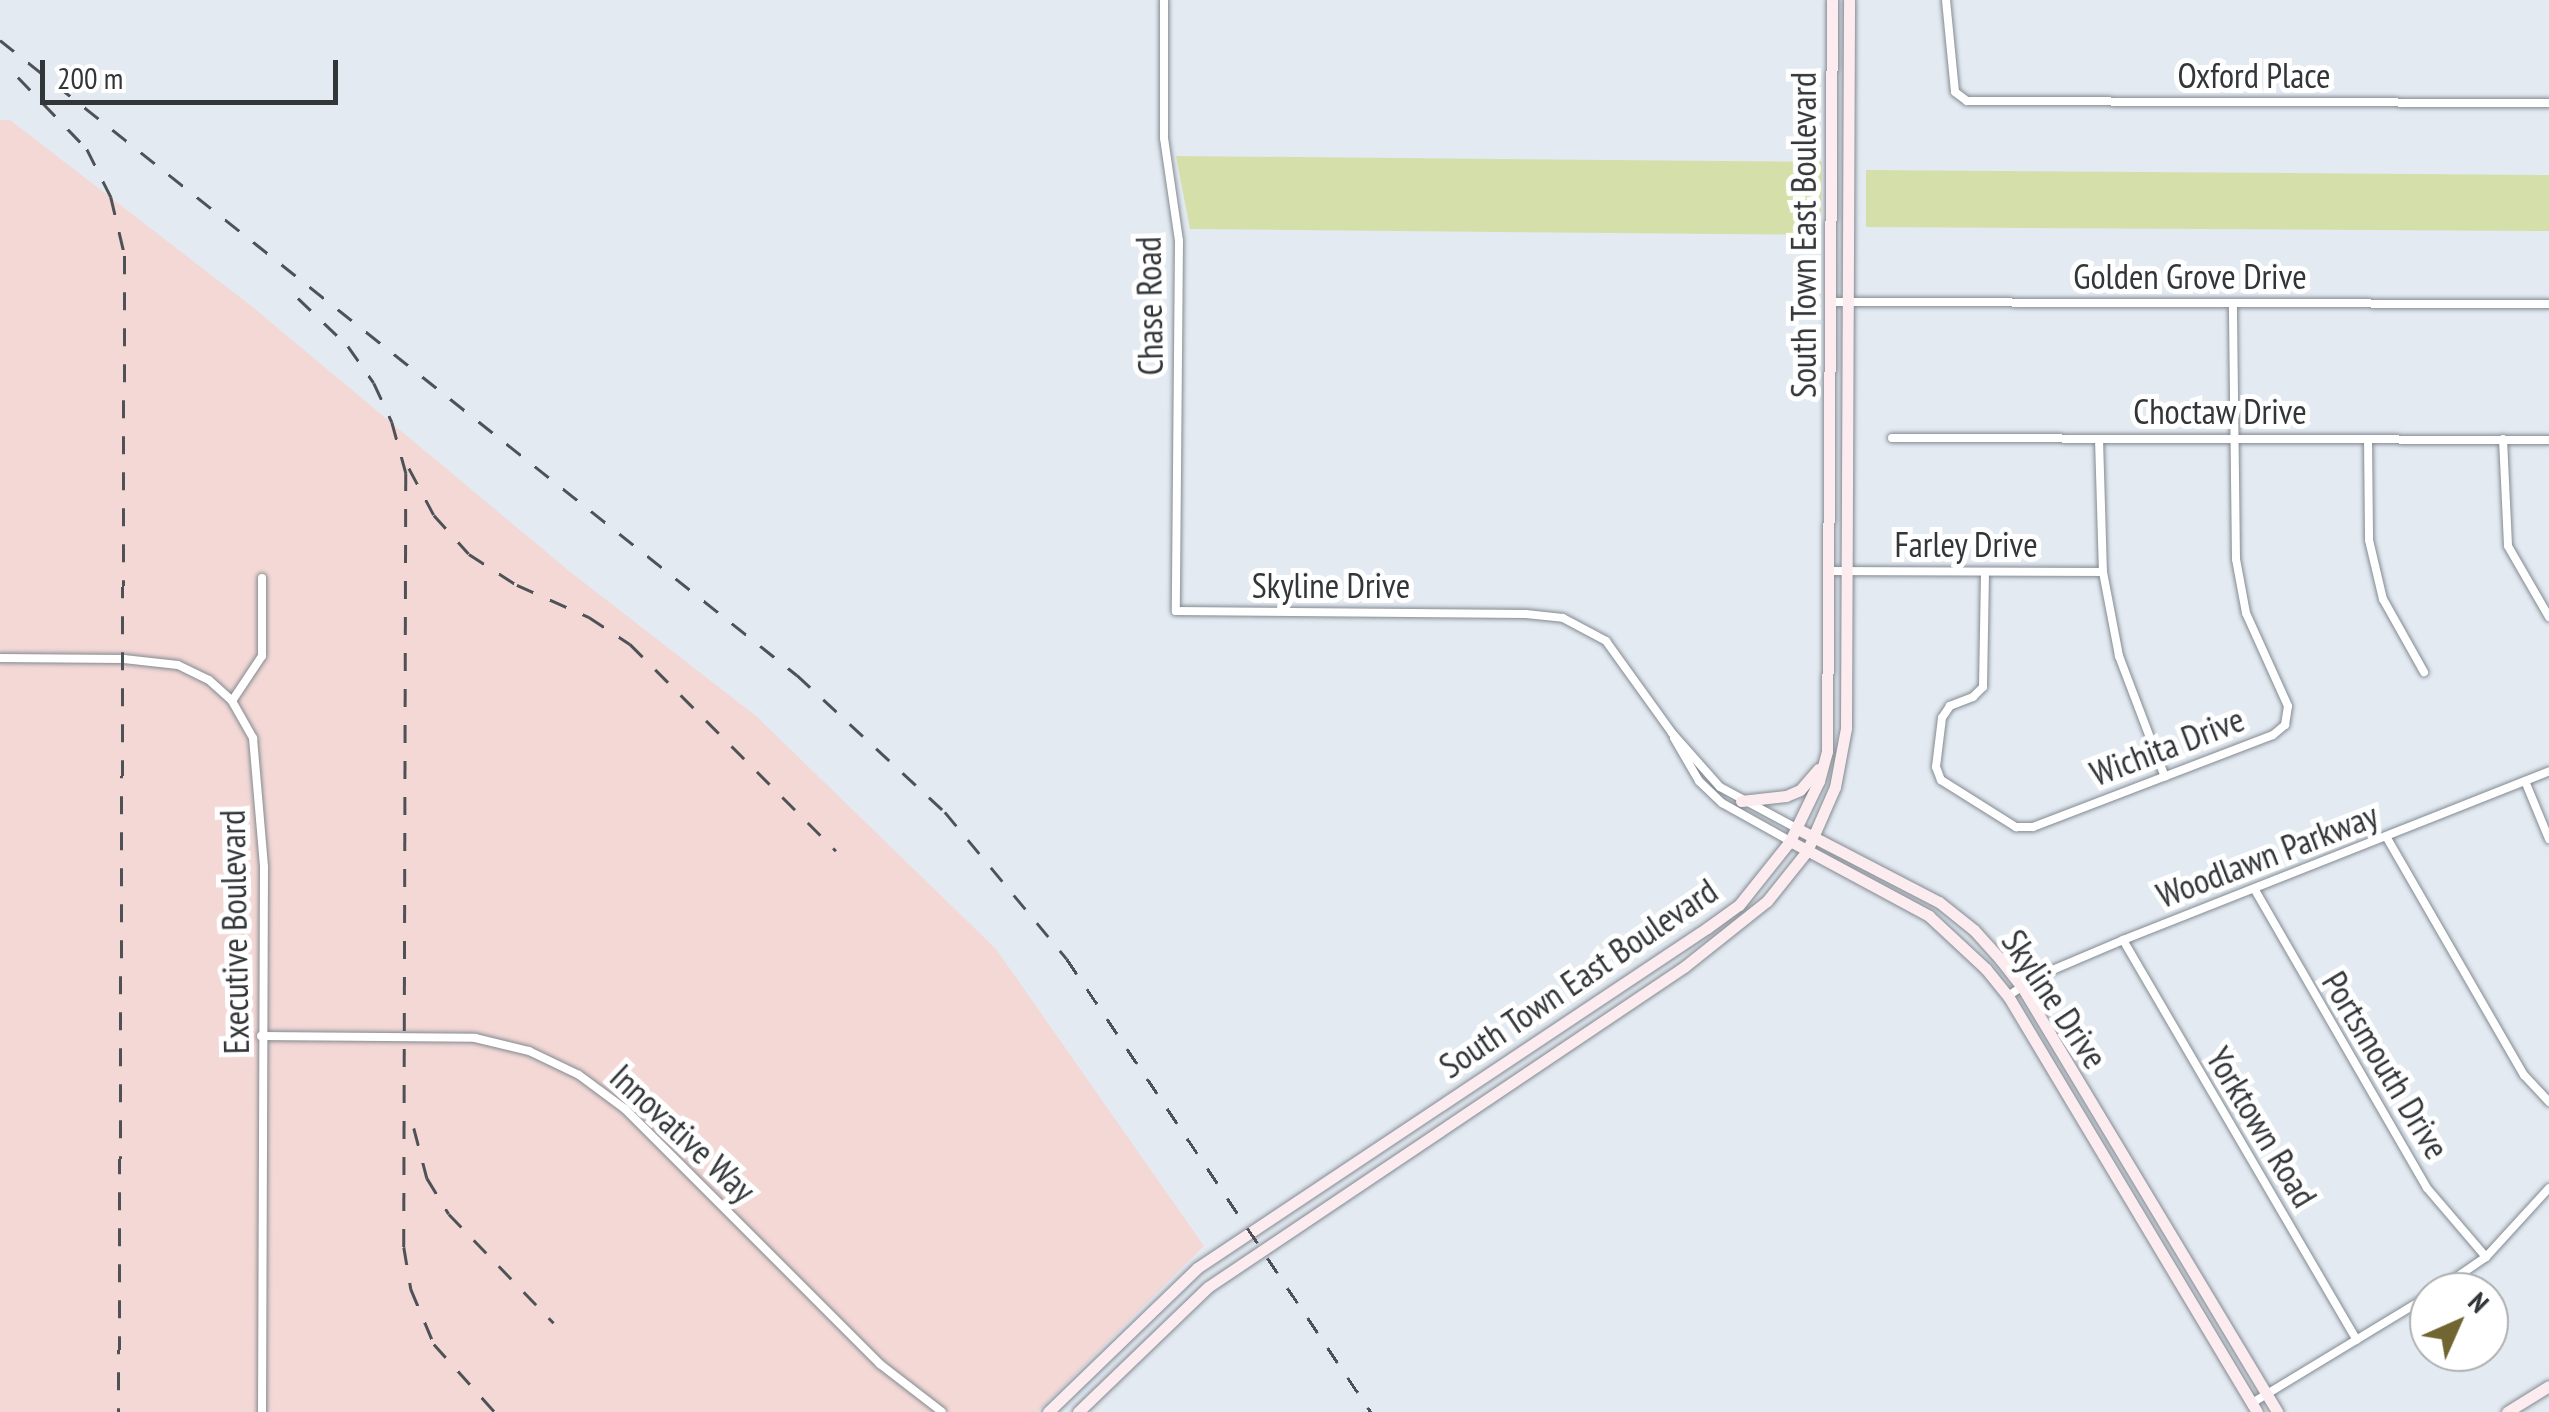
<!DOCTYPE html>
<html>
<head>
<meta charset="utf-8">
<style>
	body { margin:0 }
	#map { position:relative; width:2549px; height:1412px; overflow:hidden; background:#e3eaf2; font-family:"PT Sans Narrow",sans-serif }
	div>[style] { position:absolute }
	.industrial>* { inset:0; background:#f3d8d6 }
	.green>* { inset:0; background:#d5dfaa }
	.roads { filter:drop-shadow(0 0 2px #838a90) drop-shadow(0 0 2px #838a90) }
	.street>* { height:8px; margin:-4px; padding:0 4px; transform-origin:4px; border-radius:4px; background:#fff }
	.secondary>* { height:11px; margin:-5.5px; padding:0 5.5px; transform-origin:5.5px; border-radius:5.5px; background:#fcecef }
	.rail>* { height:2.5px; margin-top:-1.25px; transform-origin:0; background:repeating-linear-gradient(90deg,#4e5256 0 18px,transparent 0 36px) }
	span { translate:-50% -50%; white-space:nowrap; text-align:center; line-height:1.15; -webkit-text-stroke:10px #fff; paint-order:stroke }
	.street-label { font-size:35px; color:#333639 }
	.north { position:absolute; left:2409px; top:1272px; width:100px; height:100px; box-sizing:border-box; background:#fff; border:2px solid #adafb0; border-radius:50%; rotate:45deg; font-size:28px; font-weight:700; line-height:40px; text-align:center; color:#333639 }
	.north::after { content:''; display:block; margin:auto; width:35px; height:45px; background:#716532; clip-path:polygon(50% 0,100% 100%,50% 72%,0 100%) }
	.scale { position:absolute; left:40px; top:60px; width:298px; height:45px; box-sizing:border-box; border:5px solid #333639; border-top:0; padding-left:12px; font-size:30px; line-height:35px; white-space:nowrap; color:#333639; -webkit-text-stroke:8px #fff; paint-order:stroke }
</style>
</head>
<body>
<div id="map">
	<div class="industrial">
		<div style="clip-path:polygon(0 120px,10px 120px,250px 305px,569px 571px,756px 716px,996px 949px,1204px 1246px,1037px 1412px,0 1412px)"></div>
	</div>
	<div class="green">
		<div style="clip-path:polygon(1176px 156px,1822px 162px,1821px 235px,1190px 229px)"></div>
		<div style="clip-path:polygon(1866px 170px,2549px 175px,2549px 231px,1866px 227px)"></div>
	</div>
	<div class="roads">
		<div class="street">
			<div style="left:1164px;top:0;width:138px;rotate:90deg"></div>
			<div style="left:1164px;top:138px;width:104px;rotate:81.7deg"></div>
			<div style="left:1179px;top:241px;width:370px;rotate:90.5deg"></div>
			<div style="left:1176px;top:611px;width:350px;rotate:0.5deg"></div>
			<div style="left:1526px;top:614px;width:37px;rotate:6deg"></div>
			<div style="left:1563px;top:618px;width:49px;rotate:28.1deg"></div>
			<div style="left:1606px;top:641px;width:113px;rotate:54.3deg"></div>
			<div style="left:1672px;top:733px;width:72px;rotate:48.4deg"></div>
			<div style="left:1720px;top:787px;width:86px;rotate:28.3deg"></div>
			<div style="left:1946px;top:0;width:92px;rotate:84.4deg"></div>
			<div style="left:1955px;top:92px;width:15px;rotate:37deg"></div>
			<div style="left:1967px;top:101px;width:582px;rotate:0.2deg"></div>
			<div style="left:1831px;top:302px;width:718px;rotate:0.16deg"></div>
			<div style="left:1892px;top:438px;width:657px;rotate:0.17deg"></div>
			<div style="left:2099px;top:439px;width:133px;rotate:88.3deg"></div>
			<div style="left:2103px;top:572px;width:86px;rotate:79.2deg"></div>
			<div style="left:2119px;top:656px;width:129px;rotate:69.2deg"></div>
			<div style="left:2368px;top:439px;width:101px;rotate:89.4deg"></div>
			<div style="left:2369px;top:540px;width:61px;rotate:76.7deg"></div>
			<div style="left:2383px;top:599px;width:84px;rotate:60.7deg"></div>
			<div style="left:2503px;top:439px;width:107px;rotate:87.3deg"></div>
			<div style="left:2508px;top:546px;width:82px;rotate:60deg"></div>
			<div style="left:1828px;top:571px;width:275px;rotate:0.2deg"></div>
			<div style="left:1985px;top:573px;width:114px;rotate:91deg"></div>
			<div style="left:1983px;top:687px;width:14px;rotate:135deg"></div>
			<div style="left:1973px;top:697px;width:25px;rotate:159deg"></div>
			<div style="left:1950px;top:706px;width:14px;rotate:124deg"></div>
			<div style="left:1942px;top:718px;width:49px;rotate:97deg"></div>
			<div style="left:1936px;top:767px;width:14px;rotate:69deg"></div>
			<div style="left:1941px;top:780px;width:89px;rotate:32.1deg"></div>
			<div style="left:2016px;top:827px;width:17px"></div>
			<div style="left:2033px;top:827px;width:257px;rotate:-21deg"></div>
			<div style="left:2273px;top:735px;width:16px;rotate:-40deg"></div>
			<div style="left:2285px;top:725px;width:19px;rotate:-81deg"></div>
			<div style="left:2288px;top:706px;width:102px;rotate:-114.3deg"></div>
			<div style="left:2246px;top:613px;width:55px;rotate:-100.5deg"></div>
			<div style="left:2236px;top:559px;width:255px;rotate:-90.7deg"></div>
			<div style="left:0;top:658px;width:124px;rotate:0.5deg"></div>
			<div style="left:124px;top:659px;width:54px;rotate:6.3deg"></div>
			<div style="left:178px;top:665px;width:34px;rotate:26deg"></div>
			<div style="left:209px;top:680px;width:31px;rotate:42deg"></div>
			<div style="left:232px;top:701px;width:43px;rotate:60.4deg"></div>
			<div style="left:253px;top:738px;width:129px;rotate:85.1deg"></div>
			<div style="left:264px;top:867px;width:545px;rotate:90.21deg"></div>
			<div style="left:232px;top:701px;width:54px;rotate:-56.3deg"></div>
			<div style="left:262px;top:656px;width:78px;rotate:-90deg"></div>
			<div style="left:1674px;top:738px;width:50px;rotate:59.8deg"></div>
			<div style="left:1699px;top:781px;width:32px;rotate:44deg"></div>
			<div style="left:1722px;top:803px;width:78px;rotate:29.2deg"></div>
			<div style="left:2525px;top:781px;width:63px;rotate:67.5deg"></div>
			<div style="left:2387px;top:838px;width:274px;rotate:60deg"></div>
			<div style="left:2524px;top:1075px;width:37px;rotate:47deg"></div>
			<div style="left:2255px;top:890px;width:344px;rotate:60deg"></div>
			<div style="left:2427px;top:1188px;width:91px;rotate:49.5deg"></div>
			<div style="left:2123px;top:940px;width:463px;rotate:59.7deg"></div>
			<div style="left:2008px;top:996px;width:34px;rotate:-34deg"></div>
			<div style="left:2036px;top:977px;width:95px;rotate:-23deg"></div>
			<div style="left:2123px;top:940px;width:458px;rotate:-21.6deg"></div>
			<div style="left:261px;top:1036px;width:214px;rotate:0.5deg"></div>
			<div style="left:475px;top:1038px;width:56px;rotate:13.5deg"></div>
			<div style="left:529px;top:1051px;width:55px;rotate:25.6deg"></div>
			<div style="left:579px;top:1075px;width:57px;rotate:36.5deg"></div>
			<div style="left:625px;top:1109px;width:361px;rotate:45deg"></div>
			<div style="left:880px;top:1364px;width:78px;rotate:37.7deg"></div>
			<div style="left:2435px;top:1292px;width:62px;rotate:-34.5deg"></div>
			<div style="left:2486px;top:1257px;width:93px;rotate:-47.6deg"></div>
			<div style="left:2252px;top:1403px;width:207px;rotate:-31.2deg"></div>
		</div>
		<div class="secondary">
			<div style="left:1741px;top:801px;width:45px;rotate:-6.3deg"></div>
			<div style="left:1786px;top:796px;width:15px;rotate:-23deg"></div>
			<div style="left:1800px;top:790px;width:28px;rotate:-49deg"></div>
			<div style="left:1796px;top:828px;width:161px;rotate:27.4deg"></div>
			<div style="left:1939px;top:902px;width:45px;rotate:38.7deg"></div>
			<div style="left:1974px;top:930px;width:39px;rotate:48deg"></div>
			<div style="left:2000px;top:959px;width:36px;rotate:52deg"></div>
			<div style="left:2022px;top:987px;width:496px;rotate:59deg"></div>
			<div style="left:1790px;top:841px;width:158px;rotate:28.3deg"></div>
			<div style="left:1929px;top:916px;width:78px;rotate:42.9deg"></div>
			<div style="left:1986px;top:969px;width:35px;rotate:51deg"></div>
			<div style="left:2008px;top:996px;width:485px;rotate:59.1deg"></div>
			<div style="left:1048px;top:1412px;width:207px;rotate:-44deg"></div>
			<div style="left:1197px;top:1268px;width:613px;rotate:-33.69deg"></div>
			<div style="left:1707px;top:928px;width:39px;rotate:-36deg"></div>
			<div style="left:1739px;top:905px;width:82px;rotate:-51.4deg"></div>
			<div style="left:1790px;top:841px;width:67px;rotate:-64.2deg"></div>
			<div style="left:1819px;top:781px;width:31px;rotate:-75deg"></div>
			<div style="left:1827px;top:751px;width:751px;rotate:-89.62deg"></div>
			<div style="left:1078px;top:1412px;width:180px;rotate:-43.9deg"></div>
			<div style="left:1208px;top:1287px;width:574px;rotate:-33.91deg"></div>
			<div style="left:1684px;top:967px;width:106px;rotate:-38.5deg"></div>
			<div style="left:1767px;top:901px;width:64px;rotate:-51.3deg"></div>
			<div style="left:1807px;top:851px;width:70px;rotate:-66.4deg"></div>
			<div style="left:1835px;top:787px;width:60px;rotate:-79.4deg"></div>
			<div style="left:1846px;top:728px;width:728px;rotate:-89.76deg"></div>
			<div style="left:2507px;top:1412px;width:49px;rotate:-31.8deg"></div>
		</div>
	</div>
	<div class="rail">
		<div style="left:0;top:40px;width:1019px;rotate:38.55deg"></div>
		<div style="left:797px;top:675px;width:202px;rotate:42.8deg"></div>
		<div style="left:945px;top:812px;width:191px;rotate:50.3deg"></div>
		<div style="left:1067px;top:959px;width:546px;rotate:56.14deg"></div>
		<div style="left:18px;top:77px;width:100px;rotate:46.2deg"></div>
		<div style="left:87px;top:149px;width:54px;rotate:63.4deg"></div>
		<div style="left:111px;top:197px;width:61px;rotate:76.7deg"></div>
		<div style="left:125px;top:256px;width:1156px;rotate:90.3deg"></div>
		<div style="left:298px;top:298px;width:69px;rotate:43.8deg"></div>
		<div style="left:348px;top:346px;width:45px;rotate:54.9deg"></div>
		<div style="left:374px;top:383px;width:43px;rotate:65.2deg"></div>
		<div style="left:392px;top:422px;width:53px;rotate:74.6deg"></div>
		<div style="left:406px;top:473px;width:774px;rotate:90.15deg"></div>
		<div style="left:404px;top:1247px;width:43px;rotate:80.5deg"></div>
		<div style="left:411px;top:1289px;width:60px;rotate:67.3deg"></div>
		<div style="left:434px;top:1344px;width:91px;rotate:48.1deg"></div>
		<div style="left:409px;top:468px;width:53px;rotate:62deg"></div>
		<div style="left:434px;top:515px;width:52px;rotate:48.1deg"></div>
		<div style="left:469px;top:554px;width:57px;rotate:32.9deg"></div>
		<div style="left:517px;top:585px;width:79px;rotate:24deg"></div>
		<div style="left:589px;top:617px;width:49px;rotate:33.4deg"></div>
		<div style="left:630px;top:644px;width:292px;rotate:45.1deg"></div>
		<div style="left:414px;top:1128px;width:52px;rotate:75.4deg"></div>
		<div style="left:427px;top:1178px;width:42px;rotate:58.6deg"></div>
		<div style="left:449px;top:1214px;width:151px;rotate:46.1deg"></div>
	</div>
	<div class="street-label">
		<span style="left:2254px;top:75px">Oxford Place</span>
		<span style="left:1803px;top:235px;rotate:-90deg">South Town East Boulevard</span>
		<span style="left:2190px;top:276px">Golden Grove Drive</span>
		<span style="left:1149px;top:306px;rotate:-91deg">Chase Road</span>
		<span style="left:2220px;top:411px">Choctaw Drive</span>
		<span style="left:1966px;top:544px">Farley Drive</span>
		<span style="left:1331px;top:585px">Skyline Drive</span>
		<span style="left:2167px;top:746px;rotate:-21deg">Wichita Drive</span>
		<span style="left:2267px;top:855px;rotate:-21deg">Woodlawn Parkway</span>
		<span style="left:234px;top:932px;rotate:-91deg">Executive Boulevard</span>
		<span style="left:1578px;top:978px;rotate:-34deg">South Town East Boulevard</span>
		<span style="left:2055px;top:999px;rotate:56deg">Skyline Drive</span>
		<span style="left:2386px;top:1065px;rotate:59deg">Portsmouth Drive</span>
		<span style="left:2262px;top:1127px;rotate:59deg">Yorktown Road</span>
		<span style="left:683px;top:1133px;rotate:43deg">Innovative Way</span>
	</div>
	<div class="north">N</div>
	<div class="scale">200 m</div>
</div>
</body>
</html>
